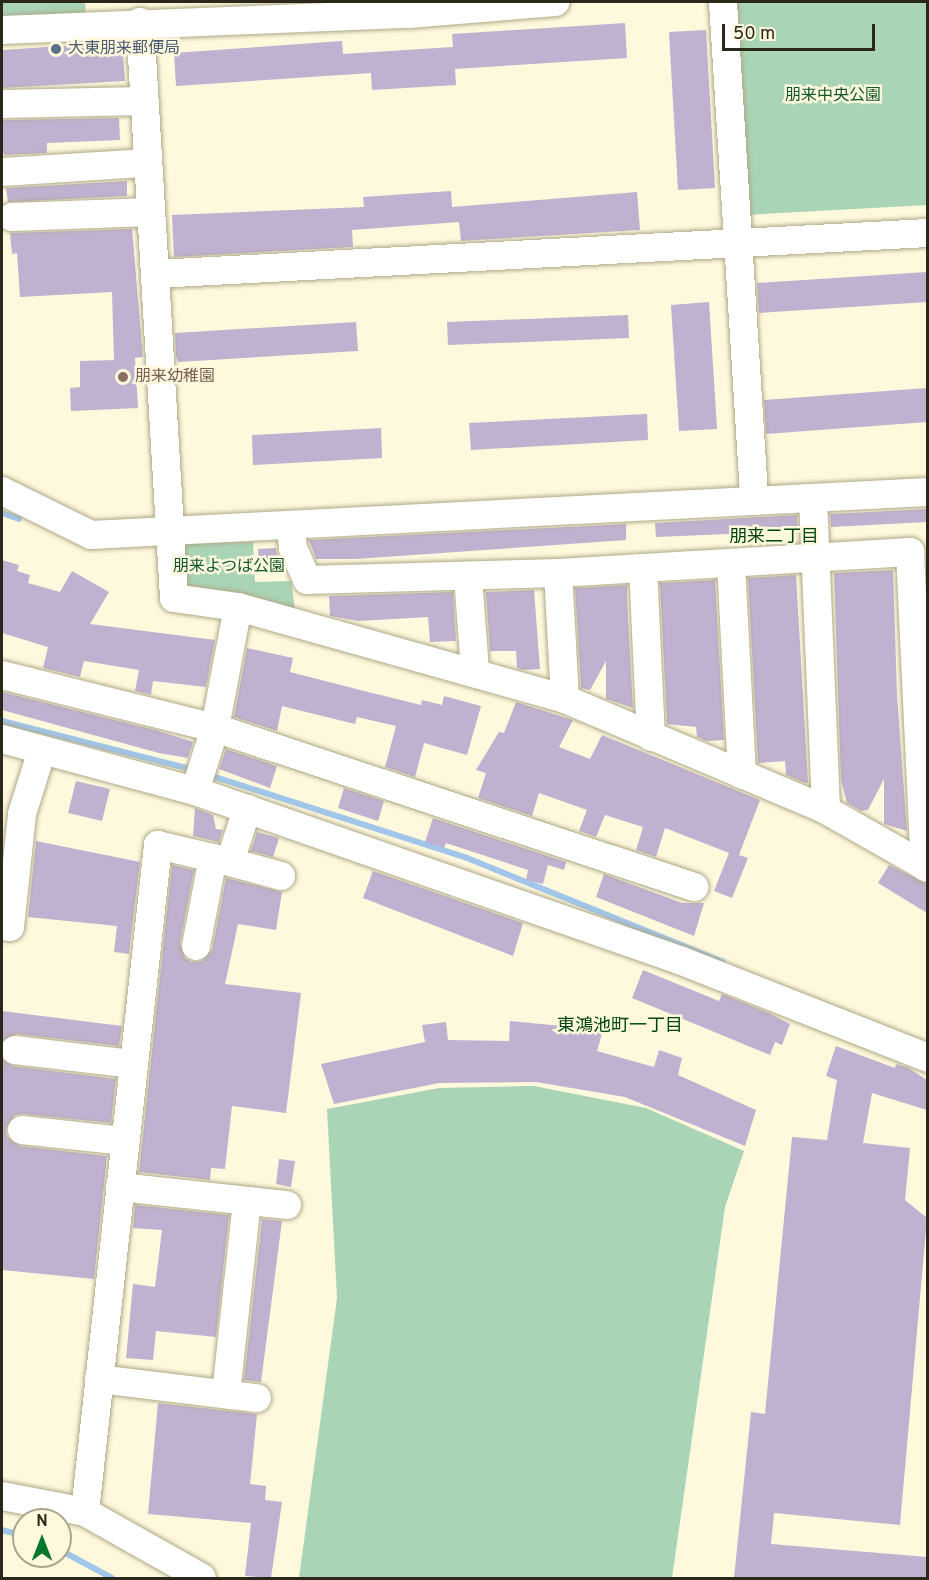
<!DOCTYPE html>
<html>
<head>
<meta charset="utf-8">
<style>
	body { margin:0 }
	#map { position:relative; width:929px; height:1580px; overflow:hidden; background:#fef8dd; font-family:Overpass,"Noto Sans JP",sans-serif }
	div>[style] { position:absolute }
	.green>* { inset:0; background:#a9d4b5 }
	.stream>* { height:6px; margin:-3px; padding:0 3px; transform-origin:3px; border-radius:3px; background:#a1c6e9 }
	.building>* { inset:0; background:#c0b1d0 }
	.roads { filter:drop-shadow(0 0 2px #aea887) drop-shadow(0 0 2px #aea887) }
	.minor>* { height:28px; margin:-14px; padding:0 14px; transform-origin:14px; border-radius:14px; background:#fff }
	.dots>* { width:16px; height:16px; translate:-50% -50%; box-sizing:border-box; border:3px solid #fef8dd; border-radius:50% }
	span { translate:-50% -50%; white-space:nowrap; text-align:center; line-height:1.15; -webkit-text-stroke:5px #fef8dd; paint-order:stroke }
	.service-label { font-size:16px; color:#4e5e75 }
	.left { translate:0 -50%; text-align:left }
	.park-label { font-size:16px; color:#115730 }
	.education-label { font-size:16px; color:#785e54 }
	.neighbourhood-label { font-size:18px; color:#004413 }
	.frame { position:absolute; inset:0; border:3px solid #2b281b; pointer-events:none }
	.north { position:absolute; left:12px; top:1508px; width:60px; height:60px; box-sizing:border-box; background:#fef8dd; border:2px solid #aaa58f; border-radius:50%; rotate:0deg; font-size:16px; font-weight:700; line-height:24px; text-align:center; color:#2b281b }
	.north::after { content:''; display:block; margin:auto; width:21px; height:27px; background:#08762a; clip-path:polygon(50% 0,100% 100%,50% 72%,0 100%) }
	.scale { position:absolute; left:722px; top:24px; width:153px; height:27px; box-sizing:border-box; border:3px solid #2b281b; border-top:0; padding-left:8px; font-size:18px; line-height:21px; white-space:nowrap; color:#2b281b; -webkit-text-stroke:4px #fef8dd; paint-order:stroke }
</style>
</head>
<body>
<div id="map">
	<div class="green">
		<div style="clip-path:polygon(2px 2px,85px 2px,86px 16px,2px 20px)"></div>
		<div style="clip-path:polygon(733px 2px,927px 2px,927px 205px,745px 215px)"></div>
		<div style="clip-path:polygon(253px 542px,255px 582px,291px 581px,295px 609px,184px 587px,179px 544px)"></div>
		<div style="clip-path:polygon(534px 1086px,646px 1108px,744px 1151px,725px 1207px,672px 1578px,299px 1578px,337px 1298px,327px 1109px,439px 1088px)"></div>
	</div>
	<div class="stream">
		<div style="left:2px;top:513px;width:18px;rotate:19deg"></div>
		<div style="left:2px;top:721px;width:198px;rotate:14.3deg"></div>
		<div style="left:209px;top:775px;width:271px;rotate:17.8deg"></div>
		<div style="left:467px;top:858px;width:276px;rotate:22.1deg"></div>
		<div style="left:2px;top:1530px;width:23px;rotate:15deg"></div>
		<div style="left:60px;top:1550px;width:59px;rotate:28.3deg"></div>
	</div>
	<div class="building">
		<div style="clip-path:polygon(625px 23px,627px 58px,455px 69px,456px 85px,372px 90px,371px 73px,176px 86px,174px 53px,342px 41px,343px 54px,453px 47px,452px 34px)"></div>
		<div style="clip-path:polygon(706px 30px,715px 188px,678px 190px,669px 32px)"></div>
		<div style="clip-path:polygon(122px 42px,125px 81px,2px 88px,2px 50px)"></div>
		<div style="clip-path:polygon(119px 118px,120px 140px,47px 143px,47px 153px,4px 155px,2px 149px,2px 120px)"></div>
		<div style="clip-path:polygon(127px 181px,127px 196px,8px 202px,6px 188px)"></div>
		<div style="clip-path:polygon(451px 191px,452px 207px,637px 192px,640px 230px,461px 241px,459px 222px,352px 230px,353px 247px,174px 257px,172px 215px,364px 207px,363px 197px)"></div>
		<div style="clip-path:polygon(132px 229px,143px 357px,135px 358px,138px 408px,71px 411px,70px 388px,80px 387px,80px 361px,114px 360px,112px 292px,20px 297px,17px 253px,12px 254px,10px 233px)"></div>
		<div style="clip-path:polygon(927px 272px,927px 302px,759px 313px,757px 283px)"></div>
		<div style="clip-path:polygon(709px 302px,717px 429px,679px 431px,671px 305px)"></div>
		<div style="clip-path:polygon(628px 315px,629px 338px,448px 345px,447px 322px)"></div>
		<div style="clip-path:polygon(356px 322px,358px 351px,178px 362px,176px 356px,175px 333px)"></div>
		<div style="clip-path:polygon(927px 388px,927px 422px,766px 434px,764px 400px)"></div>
		<div style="clip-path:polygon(647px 414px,648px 440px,471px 450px,469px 423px)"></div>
		<div style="clip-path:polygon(381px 428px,382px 458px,253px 465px,252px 435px)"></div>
		<div style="clip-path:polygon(927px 509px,927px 522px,831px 527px,830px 514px)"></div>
		<div style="clip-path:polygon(797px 515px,798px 531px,656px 537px,655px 523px)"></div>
		<div style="clip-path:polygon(626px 524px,626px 540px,355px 559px,316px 559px,309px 540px)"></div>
		<div style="clip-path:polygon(276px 548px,281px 572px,259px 572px,258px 549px)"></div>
		<div style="clip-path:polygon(2px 560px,19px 565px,17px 571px,30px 575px,28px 583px,60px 592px,72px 571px,109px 592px,90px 624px,215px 640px,206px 687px,153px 681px,151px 695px,135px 691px,139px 670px,84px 661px,80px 677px,43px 668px,48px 647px,2px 633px)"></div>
		<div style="clip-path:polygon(893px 570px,897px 695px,907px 831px,884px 824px,884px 779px,868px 810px,861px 811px,847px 803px,841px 780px,834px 573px)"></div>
		<div style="clip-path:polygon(796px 575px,808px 783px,805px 783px,786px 775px,785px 761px,758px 763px,748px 578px)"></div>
		<div style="clip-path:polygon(715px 580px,724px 740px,706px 741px,697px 737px,696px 727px,667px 724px,660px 583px)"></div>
		<div style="clip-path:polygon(627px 585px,627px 598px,633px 708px,606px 699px,606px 661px,590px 690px,581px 688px,575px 588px)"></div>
		<div style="clip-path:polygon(534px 590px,540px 669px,523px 670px,517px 668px,516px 651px,490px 651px,486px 592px)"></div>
		<div style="clip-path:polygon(453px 592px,456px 641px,430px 642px,428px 617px,358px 621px,330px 616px,329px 596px)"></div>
		<div style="clip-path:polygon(247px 648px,293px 658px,290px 672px,364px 691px,421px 705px,422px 700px,442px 705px,444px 696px,481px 706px,467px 755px,424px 743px,415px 777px,385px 767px,396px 726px,357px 717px,355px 724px,282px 706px,277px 731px,234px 717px)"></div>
		<div style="clip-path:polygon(2px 692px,159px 731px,193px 742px,188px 758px,159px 753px,2px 710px)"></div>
		<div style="clip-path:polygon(516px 702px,573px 720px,559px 747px,590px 759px,602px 735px,760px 800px,739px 855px,748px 858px,732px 898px,714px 891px,729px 853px,665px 828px,656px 857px,636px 850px,643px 827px,605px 815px,596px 837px,579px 831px,587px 810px,539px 793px,532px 816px,478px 798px,486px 773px,476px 770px,499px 732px,504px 733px)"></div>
		<div style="clip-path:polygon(226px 749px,277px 766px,270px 788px,219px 769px)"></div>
		<div style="clip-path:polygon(76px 781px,110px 789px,102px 821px,68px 813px)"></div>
		<div style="clip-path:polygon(344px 788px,384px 801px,378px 821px,338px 808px)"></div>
		<div style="clip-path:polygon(195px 808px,213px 815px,216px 829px,223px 830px,219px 842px,193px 836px)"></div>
		<div style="clip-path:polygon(433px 818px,566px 862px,564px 870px,548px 865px,543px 884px,526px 880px,528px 870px,446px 843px,444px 848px,425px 842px)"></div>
		<div style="clip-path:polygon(257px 832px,279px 838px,273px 857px,251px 851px)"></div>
		<div style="clip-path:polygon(36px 841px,140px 862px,129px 954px,114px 952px,117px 926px,28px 917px)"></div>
		<div style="clip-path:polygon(172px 865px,194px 870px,180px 943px,185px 958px,192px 962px,202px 961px,212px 950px,226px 878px,282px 892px,276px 930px,238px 924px,225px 984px,301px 993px,286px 1113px,232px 1106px,225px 1169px,211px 1168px,210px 1180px,139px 1172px)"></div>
		<div style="clip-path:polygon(889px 865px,927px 884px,927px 913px,878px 883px)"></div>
		<div style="clip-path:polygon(373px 871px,523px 923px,513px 956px,363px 898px)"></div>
		<div style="clip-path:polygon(604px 874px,682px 903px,704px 903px,694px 936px,596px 897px)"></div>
		<div style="clip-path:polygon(643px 970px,719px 1001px,722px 994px,769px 1013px,790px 1024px,782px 1045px,775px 1042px,770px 1055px,632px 998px)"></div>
		<div style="clip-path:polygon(2px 1011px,122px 1026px,119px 1046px,17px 1034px,2px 1041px)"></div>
		<div style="clip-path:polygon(510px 1021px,603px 1030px,597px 1051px,654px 1067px,659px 1050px,682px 1058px,678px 1075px,756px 1110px,745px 1146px,625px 1097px,536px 1082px,439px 1083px,334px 1104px,321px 1064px,425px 1042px,422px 1025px,446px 1022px,448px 1040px,509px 1041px)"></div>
		<div style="clip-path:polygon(836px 1046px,895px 1068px,896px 1064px,907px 1067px,927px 1080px,927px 1110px,872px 1093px,863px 1143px,910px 1148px,905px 1200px,927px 1218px,900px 1525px,774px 1513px,771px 1544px,927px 1557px,927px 1578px,734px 1578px,751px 1412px,765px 1414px,792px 1137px,827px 1140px,837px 1080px,826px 1076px)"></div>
		<div style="clip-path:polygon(2px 1059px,13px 1066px,116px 1079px,111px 1123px,23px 1114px,15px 1115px,6px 1128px,7px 1137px,20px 1146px,107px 1156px,94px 1279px,2px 1270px)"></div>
		<div style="clip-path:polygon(279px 1159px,295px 1161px,291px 1187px,276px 1184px)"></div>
		<div style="clip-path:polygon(135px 1205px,229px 1215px,216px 1337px,156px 1331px,153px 1360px,126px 1358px,133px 1284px,155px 1287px,162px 1230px,133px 1228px)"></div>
		<div style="clip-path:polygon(262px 1219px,282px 1221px,261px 1382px,244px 1380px)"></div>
		<div style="clip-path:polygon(158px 1403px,257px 1414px,250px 1484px,266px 1486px,265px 1500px,282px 1502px,271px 1578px,245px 1576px,251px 1523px,148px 1514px)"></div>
	</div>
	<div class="roads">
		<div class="minor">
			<div style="left:723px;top:2px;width:500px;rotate:86.4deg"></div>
			<div style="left:140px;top:22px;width:577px;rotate:86.62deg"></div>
			<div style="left:174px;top:598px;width:65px;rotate:8deg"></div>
			<div style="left:238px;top:607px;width:123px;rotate:100.8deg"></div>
			<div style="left:215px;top:728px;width:66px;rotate:107.6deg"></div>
			<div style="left:2px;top:30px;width:407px;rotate:-2.3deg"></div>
			<div style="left:409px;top:14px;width:147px;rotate:-4.7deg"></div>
			<div style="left:2px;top:104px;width:140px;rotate:-1.2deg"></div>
			<div style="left:2px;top:172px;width:145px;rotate:-3.6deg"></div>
			<div style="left:12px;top:217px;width:139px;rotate:-2.1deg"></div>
			<div style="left:156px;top:274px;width:773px;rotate:-3.04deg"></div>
			<div style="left:2px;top:491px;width:99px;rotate:26.3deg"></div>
			<div style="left:91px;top:535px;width:838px;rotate:-2.94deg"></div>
			<div style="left:813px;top:498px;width:312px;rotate:87.6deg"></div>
			<div style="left:291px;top:526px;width:22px;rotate:85deg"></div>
			<div style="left:293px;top:548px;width:35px;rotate:66deg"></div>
			<div style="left:307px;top:580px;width:251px;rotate:-1.6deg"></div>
			<div style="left:558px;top:573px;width:353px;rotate:-3.4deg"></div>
			<div style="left:910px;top:552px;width:315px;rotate:87.3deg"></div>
			<div style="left:731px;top:564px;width:211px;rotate:87deg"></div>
			<div style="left:643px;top:568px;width:169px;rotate:87.3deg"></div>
			<div style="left:558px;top:573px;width:126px;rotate:86.8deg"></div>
			<div style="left:468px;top:577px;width:93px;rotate:85.7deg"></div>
			<div style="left:238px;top:607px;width:340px;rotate:15.7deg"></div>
			<div style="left:565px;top:699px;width:284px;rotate:23deg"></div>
			<div style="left:826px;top:810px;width:117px;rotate:29.6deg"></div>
			<div style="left:2px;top:675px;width:219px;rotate:14deg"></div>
			<div style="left:215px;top:728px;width:505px;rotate:18.36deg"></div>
			<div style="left:2px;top:739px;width:200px;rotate:15.1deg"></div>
			<div style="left:195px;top:791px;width:516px;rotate:19.24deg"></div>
			<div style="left:682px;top:961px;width:264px;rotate:21.5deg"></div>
			<div style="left:230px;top:862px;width:53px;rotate:15.4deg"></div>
			<div style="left:2px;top:926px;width:8px;rotate:7deg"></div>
			<div style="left:10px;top:927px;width:114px;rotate:-83.9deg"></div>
			<div style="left:22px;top:814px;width:67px;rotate:-72.6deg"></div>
			<div style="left:196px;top:946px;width:90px;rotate:-79.1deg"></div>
			<div style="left:15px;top:1050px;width:119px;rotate:6.8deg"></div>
			<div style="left:22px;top:1130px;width:104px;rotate:6.1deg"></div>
			<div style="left:120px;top:1187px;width:168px;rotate:6.2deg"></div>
			<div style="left:99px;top:1379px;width:159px;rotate:6.9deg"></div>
			<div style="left:226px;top:1394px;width:194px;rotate:-83.8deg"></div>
			<div style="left:2px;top:1496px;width:85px;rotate:10.9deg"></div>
			<div style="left:85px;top:1512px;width:134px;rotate:29.4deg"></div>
			<div style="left:85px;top:1512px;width:671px;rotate:-83.75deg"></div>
			<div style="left:158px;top:845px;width:74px;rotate:13.3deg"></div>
			<div style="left:230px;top:862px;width:56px;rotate:-72.2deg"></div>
		</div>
	</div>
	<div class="dots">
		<div style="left:56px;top:49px;background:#5c6f8a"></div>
		<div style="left:123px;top:377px;background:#8d6e63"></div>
	</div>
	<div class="service-label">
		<span class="left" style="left:68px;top:49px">大東朋来郵便局</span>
	</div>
	<div class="park-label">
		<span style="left:833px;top:96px">朋来中央公園</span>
		<span style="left:229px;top:567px">朋来よつば公園</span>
	</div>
	<div class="education-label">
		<span class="left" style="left:135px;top:377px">朋来幼稚園</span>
	</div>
	<div class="neighbourhood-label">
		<span style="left:774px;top:538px">朋来二丁目</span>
		<span style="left:620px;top:1027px">東鴻池町一丁目</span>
	</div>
	<div class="frame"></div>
	<div class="north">N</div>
	<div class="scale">50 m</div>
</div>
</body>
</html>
